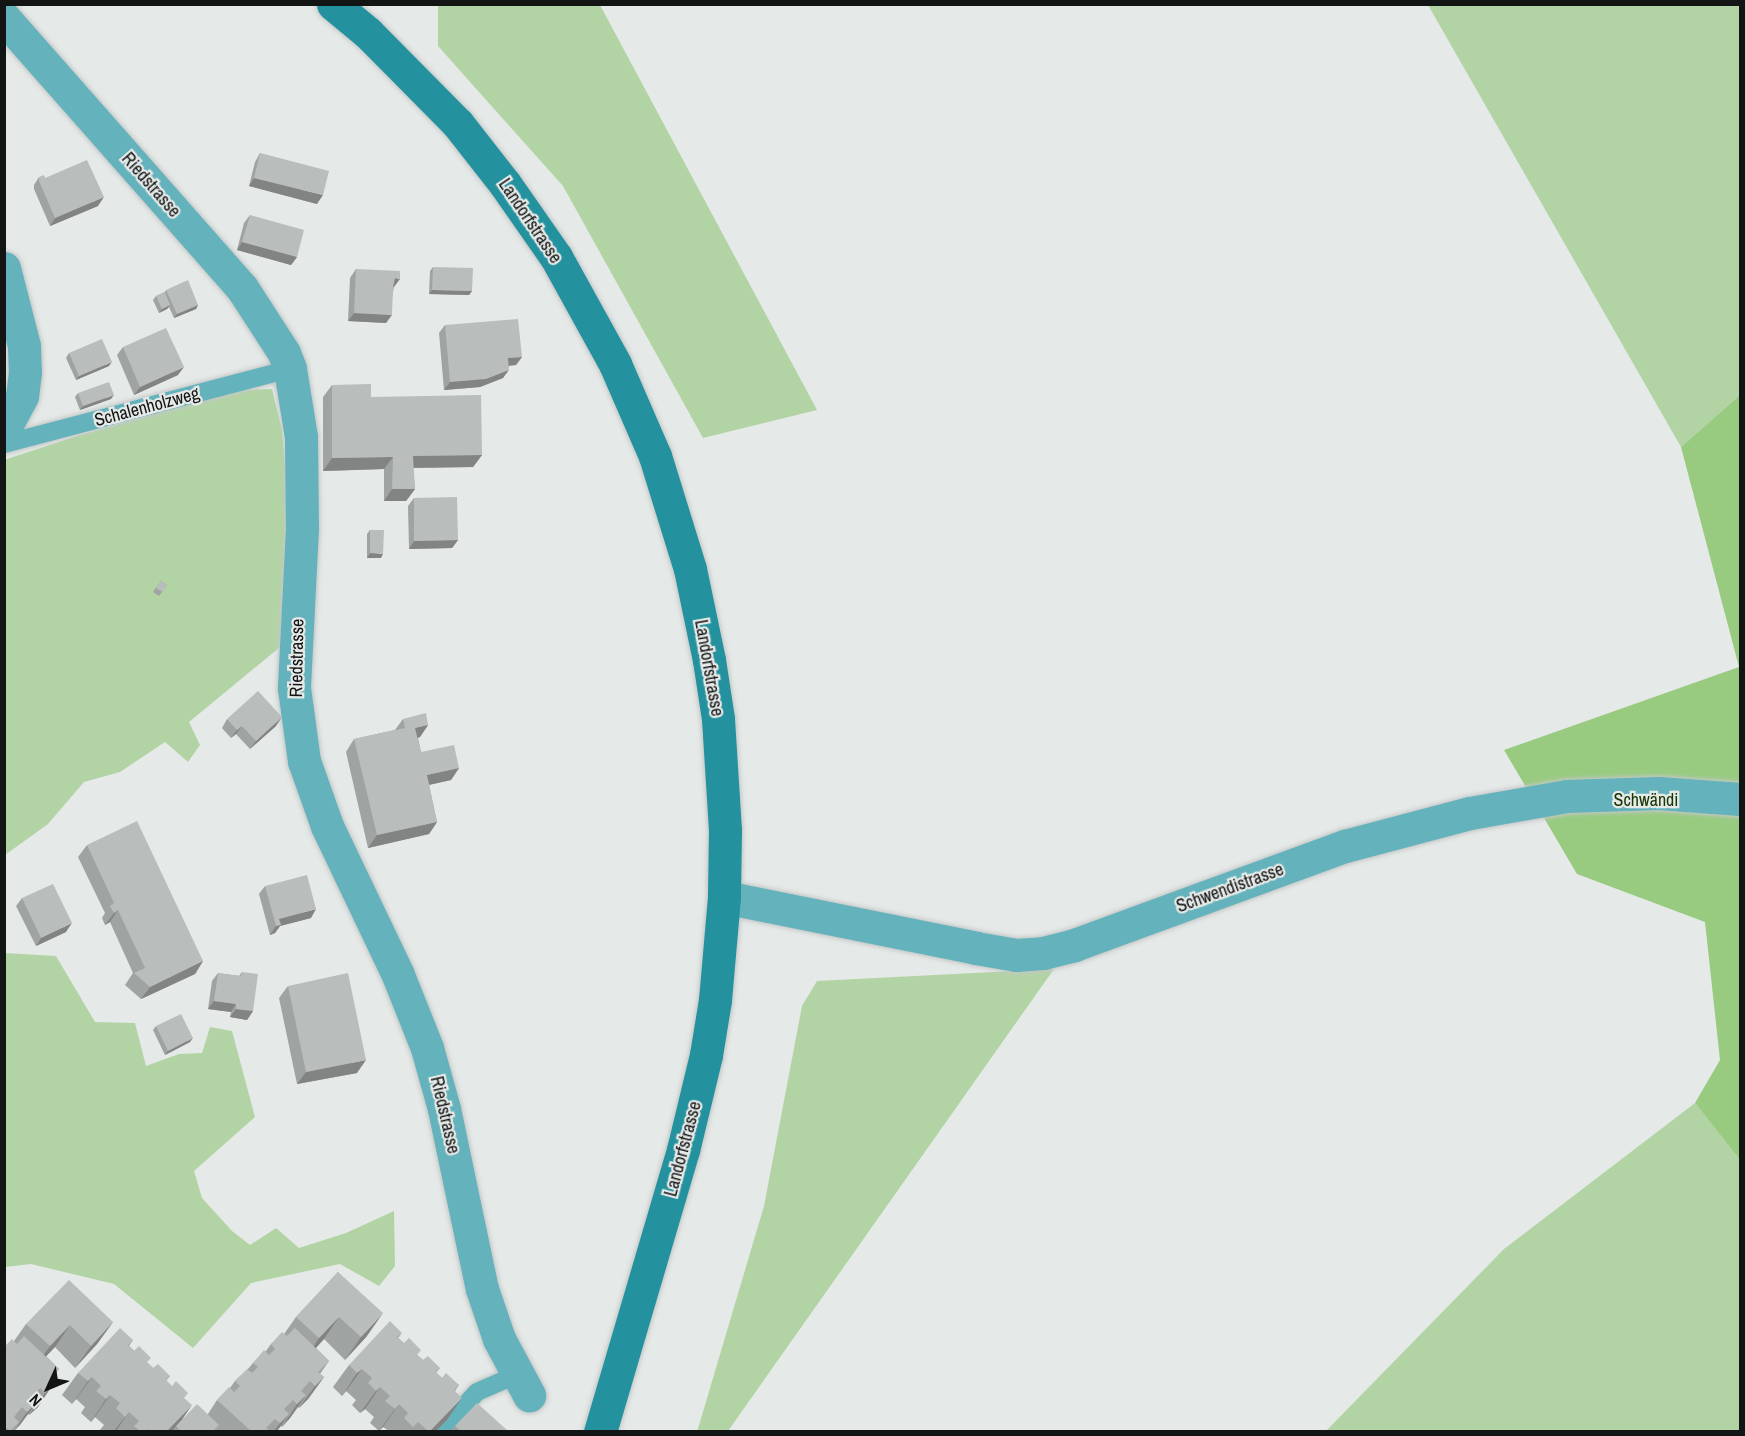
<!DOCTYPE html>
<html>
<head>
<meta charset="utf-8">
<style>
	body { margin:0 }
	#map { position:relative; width:1745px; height:1436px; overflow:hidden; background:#e5e9e8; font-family:"Archivo Narrow",sans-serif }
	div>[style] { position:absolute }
	.green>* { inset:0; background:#b2d4a4 }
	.forest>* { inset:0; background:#98cb80 }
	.roads { filter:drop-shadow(0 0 2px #c3c7c6) drop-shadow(0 0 2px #c3c7c6) }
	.lane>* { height:18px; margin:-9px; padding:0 9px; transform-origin:9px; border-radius:9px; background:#63b2bc }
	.street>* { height:33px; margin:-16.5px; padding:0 16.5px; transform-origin:16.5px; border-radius:16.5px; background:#63b2bc }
	.secondary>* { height:33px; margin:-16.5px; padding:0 16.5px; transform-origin:16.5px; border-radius:16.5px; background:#23929e }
	.wall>* { inset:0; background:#9fa3a1 }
	.shaded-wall>* { inset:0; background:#828483 }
	.building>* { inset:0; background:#b9bdbb }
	span { translate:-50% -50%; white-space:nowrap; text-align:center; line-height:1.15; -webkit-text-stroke:4.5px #e5e9e8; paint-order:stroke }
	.street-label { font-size:18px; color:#131514 }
	.park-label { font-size:18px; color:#153501 }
	.frame { position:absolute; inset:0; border:6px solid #131514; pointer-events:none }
	.north { position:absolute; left:18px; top:1358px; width:60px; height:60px; -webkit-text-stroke:4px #e5e9e8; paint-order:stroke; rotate:226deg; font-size:16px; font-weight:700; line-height:24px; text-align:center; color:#131514 }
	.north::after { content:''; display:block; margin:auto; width:21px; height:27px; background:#131514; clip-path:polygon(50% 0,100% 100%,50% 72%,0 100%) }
</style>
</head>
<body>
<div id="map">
	<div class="green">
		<div style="clip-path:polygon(438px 5px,600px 5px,817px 410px,703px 438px,563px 186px,438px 46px)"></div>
		<div style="clip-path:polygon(1428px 5px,1740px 5px,1740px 395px,1681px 447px)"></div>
		<div style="clip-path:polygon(272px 389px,282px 430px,288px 501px,280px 647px,189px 722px,200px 745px,188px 762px,165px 742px,120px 772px,84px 782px,48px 824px,5px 855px,4px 460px,80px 435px,241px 390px)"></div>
		<div style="clip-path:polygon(5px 953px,56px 956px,95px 1022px,135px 1023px,146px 1066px,179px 1054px,202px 1053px,210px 1027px,232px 1031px,255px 1117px,194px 1171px,202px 1198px,232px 1231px,250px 1245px,276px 1228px,299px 1248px,346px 1233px,394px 1211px,395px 1266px,379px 1286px,340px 1264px,251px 1283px,193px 1348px,114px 1284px,31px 1264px,5px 1267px)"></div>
		<div style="clip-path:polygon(1054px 969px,728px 1431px,697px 1432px,764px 1206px,802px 1006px,817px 981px)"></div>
		<div style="clip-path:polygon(1695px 1103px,1740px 1160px,1740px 1431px,1325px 1432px,1504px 1249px)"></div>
	</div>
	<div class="forest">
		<div style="clip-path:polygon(1740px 395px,1740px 1160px,1695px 1103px,1720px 1060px,1705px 922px,1577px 874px,1504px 750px,1739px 667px,1681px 447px)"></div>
	</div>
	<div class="roads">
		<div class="lane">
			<div style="left:4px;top:444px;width:296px;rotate:-14.7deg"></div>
			<div style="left:440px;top:1432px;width:54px;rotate:-47.2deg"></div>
			<div style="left:477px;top:1392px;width:43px;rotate:-23.6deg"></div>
		</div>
		<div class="street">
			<div style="left:4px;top:18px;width:360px;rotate:48.6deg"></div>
			<div style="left:242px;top:288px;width:77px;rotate:57.1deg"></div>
			<div style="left:284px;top:353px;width:17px;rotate:69deg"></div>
			<div style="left:290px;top:369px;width:69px;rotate:80.8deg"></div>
			<div style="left:301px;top:437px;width:91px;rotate:89.4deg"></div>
			<div style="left:302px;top:528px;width:160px;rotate:92.9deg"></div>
			<div style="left:294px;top:688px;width:74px;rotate:82.2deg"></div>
			<div style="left:304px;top:761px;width:69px;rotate:70.5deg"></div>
			<div style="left:327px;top:826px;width:165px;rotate:64.5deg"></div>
			<div style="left:398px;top:975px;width:79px;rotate:68.3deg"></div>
			<div style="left:427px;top:1048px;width:63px;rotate:74.4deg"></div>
			<div style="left:444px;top:1109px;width:184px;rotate:78.1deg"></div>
			<div style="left:482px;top:1289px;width:53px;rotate:71.2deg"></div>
			<div style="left:499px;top:1339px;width:64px;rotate:61.8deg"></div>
			<div style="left:4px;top:268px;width:81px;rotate:75.6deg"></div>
			<div style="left:24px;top:346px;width:26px;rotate:88deg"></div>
			<div style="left:25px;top:372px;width:24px;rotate:97deg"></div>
			<div style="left:22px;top:396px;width:38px;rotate:118deg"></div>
			<div style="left:724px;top:897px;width:257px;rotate:11.4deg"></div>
			<div style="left:976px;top:948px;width:41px;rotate:9.9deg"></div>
			<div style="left:1016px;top:955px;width:27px;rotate:-4deg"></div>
			<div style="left:1043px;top:953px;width:32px;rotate:-14deg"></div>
			<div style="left:1074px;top:945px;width:289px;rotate:-20.1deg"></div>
			<div style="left:1345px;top:846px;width:129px;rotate:-14.8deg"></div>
			<div style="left:1470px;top:813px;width:97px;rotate:-10deg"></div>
			<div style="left:1566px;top:796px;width:93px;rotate:-1.8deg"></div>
			<div style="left:1659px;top:793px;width:81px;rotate:4.2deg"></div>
		</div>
		<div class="secondary">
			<div style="left:333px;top:4px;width:45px;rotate:39.6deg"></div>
			<div style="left:368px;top:33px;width:128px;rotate:45.3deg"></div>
			<div style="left:458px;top:124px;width:76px;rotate:51.9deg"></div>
			<div style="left:505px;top:184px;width:89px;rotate:55.1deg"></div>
			<div style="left:556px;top:257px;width:122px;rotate:61.1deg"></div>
			<div style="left:615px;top:364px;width:100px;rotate:66.5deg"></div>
			<div style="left:655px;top:456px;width:118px;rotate:72.8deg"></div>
			<div style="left:690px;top:569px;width:93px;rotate:78.2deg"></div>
			<div style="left:709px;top:660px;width:60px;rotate:81.3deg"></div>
			<div style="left:718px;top:719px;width:112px;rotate:86.4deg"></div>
			<div style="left:725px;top:831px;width:66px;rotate:90.9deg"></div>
			<div style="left:724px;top:897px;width:103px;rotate:95deg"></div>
			<div style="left:715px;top:1000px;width:56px;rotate:99.3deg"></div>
			<div style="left:706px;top:1055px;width:98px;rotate:103.6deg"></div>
			<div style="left:683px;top:1150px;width:294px;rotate:106.4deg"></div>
		</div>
	</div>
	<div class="wall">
		<div style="clip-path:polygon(260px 153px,317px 204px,249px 186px,255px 162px)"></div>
		<div style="clip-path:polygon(39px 177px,45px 178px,98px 206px,50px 226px,34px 189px,34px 185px)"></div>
		<div style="clip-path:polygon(250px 215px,297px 257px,291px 265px,237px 250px,244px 223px)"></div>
		<div style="clip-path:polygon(433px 267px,472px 291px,469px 295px,429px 294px,430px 271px)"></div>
		<div style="clip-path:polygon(356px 269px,394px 287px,386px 323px,348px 321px,350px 278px)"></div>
		<div style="clip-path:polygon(166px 290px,198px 305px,196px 309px,174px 318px,169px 307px,167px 309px,159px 313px,153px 300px,156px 296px,165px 292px)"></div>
		<div style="clip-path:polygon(445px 325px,522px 357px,516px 365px,509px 366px,503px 378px,480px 387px,444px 390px,439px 333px)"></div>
		<div style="clip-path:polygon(123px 347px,178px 375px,134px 395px,117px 355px)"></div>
		<div style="clip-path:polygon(69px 353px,109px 366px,76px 380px,66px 358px)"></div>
		<div style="clip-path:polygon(332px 385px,371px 397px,482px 455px,473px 467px,413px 468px,415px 489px,406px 501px,384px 501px,384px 469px,323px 471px,323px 397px)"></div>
		<div style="clip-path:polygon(78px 393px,111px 399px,80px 410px,75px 397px)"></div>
		<div style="clip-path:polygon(414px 498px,458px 540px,452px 548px,409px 549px,408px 506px)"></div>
		<div style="clip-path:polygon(370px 530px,381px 558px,367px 558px,367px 534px)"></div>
		<div style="clip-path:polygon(161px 581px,167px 585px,159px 596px,153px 592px)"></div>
		<div style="clip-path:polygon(227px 719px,276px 726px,250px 749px,236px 734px,231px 738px,222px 728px)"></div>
		<div style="clip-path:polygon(403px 719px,428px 725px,420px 737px,418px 738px,421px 752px,459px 768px,451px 780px,429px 785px,437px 822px,429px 834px,368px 848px,346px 752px,354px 739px,395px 730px)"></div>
		<div style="clip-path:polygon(87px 845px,203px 961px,195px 974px,141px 999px,125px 985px,133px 973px,110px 922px,105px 925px,102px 918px,105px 913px,78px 857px)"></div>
		<div style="clip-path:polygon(265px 886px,311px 918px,280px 926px,275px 933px,270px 935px,259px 894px)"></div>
		<div style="clip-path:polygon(22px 898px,66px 932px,36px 946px,16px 906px)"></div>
		<div style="clip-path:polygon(242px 972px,253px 1011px,247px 1020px,230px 1017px,231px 1012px,208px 1009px,212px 981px,218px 973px,239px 976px)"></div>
		<div style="clip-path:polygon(288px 986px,357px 1073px,297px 1084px,279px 998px)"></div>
		<div style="clip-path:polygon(156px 1026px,190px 1042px,165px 1055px,153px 1030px)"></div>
		<div style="clip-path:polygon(338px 1272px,367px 1336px,345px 1360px,324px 1339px,316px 1348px,329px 1361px,320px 1374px,324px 1377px,308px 1399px,299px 1408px,298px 1407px,290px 1418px,282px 1427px,281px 1426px,277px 1431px,101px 1431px,100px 1430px,104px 1425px,95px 1417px,91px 1422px,81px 1413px,85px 1407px,76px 1399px,72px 1404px,62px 1395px,78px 1373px,133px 1340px,129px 1346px,153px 1368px,170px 1376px,166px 1381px,184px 1398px,182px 1419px,208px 1414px,217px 1400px,230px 1388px,235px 1381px,248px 1369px,253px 1363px,266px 1351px,271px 1344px,284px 1334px,296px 1317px)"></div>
		<div style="clip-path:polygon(113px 1322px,97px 1344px,75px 1368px,55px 1347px,46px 1356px,59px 1369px,50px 1381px,53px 1384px,38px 1407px,29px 1415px,28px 1414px,14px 1431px,4px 1431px,4px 1347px,14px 1341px,26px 1324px)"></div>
		<div style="clip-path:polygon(402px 1333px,398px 1338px,423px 1360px,440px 1368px,436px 1373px,442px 1378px,459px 1385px,455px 1391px,447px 1420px,436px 1431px,389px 1431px,383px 1427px,379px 1431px,370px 1423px,374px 1417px,365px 1409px,360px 1413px,352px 1405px,356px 1400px,346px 1391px,342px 1396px,333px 1387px,349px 1365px)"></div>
		<div style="clip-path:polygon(455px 1426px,508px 1431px,451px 1431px)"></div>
	</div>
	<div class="shaded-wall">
		<div style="clip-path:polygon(254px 178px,323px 195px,317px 204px,249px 186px)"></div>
		<div style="clip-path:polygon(104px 197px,98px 206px,50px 226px,55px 218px)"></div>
		<div style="clip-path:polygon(242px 242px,297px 257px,291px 265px,237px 250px)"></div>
		<div style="clip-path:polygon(395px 278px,400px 279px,394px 287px,389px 287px)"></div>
		<div style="clip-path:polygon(432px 290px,472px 291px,469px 295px,429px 294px)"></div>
		<div style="clip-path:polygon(170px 305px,167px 309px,159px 313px,162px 309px)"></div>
		<div style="clip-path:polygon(198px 305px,196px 309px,174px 318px,177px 314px)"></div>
		<div style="clip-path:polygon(354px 313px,392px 315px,386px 323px,348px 321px)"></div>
		<div style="clip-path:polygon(522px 357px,516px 365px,502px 366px,508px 358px)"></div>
		<div style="clip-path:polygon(112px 362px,109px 366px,76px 380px,79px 376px)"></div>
		<div style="clip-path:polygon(184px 367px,178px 375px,134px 395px,140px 387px)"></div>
		<div style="clip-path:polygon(509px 370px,503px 378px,480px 387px,444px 390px,450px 382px)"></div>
		<div style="clip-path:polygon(114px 395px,111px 399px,80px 410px,83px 406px)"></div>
		<div style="clip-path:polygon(482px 455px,473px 467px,404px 468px,413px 456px)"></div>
		<div style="clip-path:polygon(393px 457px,384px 469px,323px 471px,332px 458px)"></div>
		<div style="clip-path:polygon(392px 489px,415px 489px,406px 501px,384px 501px)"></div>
		<div style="clip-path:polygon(458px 540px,452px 548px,409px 549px,414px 541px)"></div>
		<div style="clip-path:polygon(370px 553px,383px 554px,381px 558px,367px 558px)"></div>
		<div style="clip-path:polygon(282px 717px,276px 726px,250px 749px,256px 741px)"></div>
		<div style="clip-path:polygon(428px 725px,420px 737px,407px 740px,415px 728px)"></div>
		<div style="clip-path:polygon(242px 726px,236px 734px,231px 738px,237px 730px)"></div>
		<div style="clip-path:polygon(459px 768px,451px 780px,419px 787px,427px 775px)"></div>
		<div style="clip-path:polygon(437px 822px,429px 834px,368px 848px,377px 835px)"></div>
		<div style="clip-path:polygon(316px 909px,311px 918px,280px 926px,275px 933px,270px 935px,276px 926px,279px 919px)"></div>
		<div style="clip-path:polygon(118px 910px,110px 922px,105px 925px,114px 913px)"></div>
		<div style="clip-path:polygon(72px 923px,66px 932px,36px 946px,41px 938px)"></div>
		<div style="clip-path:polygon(203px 961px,195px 974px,141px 999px,150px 987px)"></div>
		<div style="clip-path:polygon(214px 1001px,236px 1004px,231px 1012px,208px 1009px)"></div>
		<div style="clip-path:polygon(236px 1009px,253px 1011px,247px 1020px,230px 1017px)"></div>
		<div style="clip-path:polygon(193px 1038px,190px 1042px,165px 1055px,168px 1051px)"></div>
		<div style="clip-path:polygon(366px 1060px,357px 1073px,297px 1084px,306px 1072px)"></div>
		<div style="clip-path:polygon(383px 1313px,367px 1336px,345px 1360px,361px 1337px)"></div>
		<div style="clip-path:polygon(339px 1317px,324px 1339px,304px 1361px,319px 1338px)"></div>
		<div style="clip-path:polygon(113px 1322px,97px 1344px,75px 1368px,91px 1346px)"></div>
		<div style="clip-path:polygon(70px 1325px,55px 1347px,34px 1369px,50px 1346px)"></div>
		<div style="clip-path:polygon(362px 1369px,346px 1391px,342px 1396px,357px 1373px)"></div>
		<div style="clip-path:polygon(92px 1377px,76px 1399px,72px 1404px,88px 1381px)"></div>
		<div style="clip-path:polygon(324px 1377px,308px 1399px,299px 1408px,315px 1386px)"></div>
		<div style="clip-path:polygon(53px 1384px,38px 1407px,29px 1415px,45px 1393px)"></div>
		<div style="clip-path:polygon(380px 1387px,365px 1409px,360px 1413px,376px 1391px)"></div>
		<div style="clip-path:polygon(110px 1395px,95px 1417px,91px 1422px,106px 1399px)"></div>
		<div style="clip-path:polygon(306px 1395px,290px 1418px,282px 1427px,297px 1404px)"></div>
		<div style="clip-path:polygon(462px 1398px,447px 1420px,436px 1431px,430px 1431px)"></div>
		<div style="clip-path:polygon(36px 1403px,20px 1425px,14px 1431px,27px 1412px)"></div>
		<div style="clip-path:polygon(399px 1404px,383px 1427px,379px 1431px,395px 1409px)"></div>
		<div style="clip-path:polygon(192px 1405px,177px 1427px,176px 1426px,172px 1431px,167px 1431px)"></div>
		<div style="clip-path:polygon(129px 1412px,116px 1431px,114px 1431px,125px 1417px)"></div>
		<div style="clip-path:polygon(289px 1414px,277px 1431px,274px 1431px,280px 1423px)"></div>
	</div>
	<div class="building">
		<div style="clip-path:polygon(260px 153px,329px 171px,323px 195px,254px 178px)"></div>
		<div style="clip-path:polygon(87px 160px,104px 197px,55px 218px,39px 181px,39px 177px,44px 175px,45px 178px)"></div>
		<div style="clip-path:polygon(250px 215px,304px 230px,297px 257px,242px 242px)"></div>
		<div style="clip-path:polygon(433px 267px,473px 268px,472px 291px,432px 290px)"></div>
		<div style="clip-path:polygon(356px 269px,400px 271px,400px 279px,395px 278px,393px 288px,392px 315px,354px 313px)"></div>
		<div style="clip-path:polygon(188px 280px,198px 305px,177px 314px,166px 290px)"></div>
		<div style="clip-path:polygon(165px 292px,170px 305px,162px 309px,156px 296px)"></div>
		<div style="clip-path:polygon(518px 319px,522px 357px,508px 358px,509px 370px,486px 379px,450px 382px,445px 325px)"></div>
		<div style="clip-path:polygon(166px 328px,184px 367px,140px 387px,123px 347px)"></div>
		<div style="clip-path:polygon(102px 339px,112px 362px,79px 376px,69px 353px)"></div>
		<div style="clip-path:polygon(109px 382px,114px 395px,83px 406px,78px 393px)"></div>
		<div style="clip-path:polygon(371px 384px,371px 397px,481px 395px,482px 455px,413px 456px,415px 489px,392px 489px,393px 457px,332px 458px,332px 385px)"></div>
		<div style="clip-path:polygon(457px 497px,458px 540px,414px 541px,414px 498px)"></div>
		<div style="clip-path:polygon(370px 530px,384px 530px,383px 554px,370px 553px)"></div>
		<div style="clip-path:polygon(161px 581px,167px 585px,162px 592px,156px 588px)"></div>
		<div style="clip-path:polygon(258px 691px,282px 717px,256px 741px,242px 726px,237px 730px,227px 719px)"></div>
		<div style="clip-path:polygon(426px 713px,428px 725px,415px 728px,421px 752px,454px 745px,459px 768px,427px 775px,437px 822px,377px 835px,354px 739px,405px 728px,403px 719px)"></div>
		<div style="clip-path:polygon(137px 821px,203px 961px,150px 987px,134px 973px,145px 968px,118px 910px,114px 913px,110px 906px,114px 903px,87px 845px)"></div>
		<div style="clip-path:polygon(307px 875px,316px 909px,279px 919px,281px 925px,276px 926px,265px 886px)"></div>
		<div style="clip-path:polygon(53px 884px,72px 923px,41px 938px,22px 898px)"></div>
		<div style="clip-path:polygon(242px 972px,258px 974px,253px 1011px,236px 1009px,236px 1004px,214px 1001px,218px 973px,241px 976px)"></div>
		<div style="clip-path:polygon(348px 973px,366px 1060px,306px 1072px,288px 986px)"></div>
		<div style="clip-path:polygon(181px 1014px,193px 1038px,168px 1051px,156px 1026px)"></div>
		<div style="clip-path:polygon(338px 1272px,383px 1313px,361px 1337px,339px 1317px,319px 1338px,296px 1317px)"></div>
		<div style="clip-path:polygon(69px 1280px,113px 1322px,91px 1346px,70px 1325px,50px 1346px,26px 1324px)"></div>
		<div style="clip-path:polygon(390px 1321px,402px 1333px,397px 1337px,404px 1343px,409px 1338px,421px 1350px,417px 1355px,423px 1360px,428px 1356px,440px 1368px,436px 1372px,442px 1378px,446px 1373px,459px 1385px,454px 1390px,462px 1398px,430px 1431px,428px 1431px,418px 1422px,413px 1427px,404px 1418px,408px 1413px,399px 1404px,395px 1409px,385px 1401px,390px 1396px,380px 1387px,376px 1391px,368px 1383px,372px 1378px,362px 1369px,357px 1373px,349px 1365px)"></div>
		<div style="clip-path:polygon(120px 1328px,133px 1340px,128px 1345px,134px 1351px,139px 1346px,151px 1358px,147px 1362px,153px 1368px,158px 1364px,170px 1376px,166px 1380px,172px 1386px,176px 1381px,188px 1393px,184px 1398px,192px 1405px,167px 1431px,150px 1431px,148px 1429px,146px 1431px,140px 1431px,134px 1426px,139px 1421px,129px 1412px,125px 1417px,116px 1408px,120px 1403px,110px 1395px,106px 1399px,96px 1391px,101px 1386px,92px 1377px,88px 1381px,78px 1373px)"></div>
		<div style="clip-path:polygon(295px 1328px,329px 1361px,318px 1372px,324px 1377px,315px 1386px,310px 1381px,301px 1391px,306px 1395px,297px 1404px,293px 1400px,284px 1409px,289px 1414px,280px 1423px,275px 1419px,266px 1428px,270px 1431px,251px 1431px,217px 1400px,229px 1387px,234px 1392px,240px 1386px,235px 1381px,247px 1369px,252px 1373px,258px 1367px,253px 1363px,264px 1350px,269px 1355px,275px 1349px,271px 1344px,282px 1332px,287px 1336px)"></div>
		<div style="clip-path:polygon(24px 1336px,59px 1369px,49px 1380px,53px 1384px,45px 1393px,40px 1388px,31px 1398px,36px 1403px,27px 1412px,22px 1407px,14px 1417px,19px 1422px,10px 1431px,4px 1426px,4px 1357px,6px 1356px,4px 1355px,4px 1347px,12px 1339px,17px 1344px)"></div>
		<div style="clip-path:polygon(477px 1403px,508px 1431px,461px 1431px,455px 1426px)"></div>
		<div style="clip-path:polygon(197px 1404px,219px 1425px,214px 1430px,216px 1431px,179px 1431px,180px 1430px,176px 1426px)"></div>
	</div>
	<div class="street-label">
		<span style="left:151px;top:185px;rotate:49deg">Riedstrasse</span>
		<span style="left:530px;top:221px;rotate:56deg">Landorfstrasse</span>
		<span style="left:147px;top:407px;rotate:-15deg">Schalenholzweg</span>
		<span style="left:297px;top:658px;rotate:-89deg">Riedstrasse</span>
		<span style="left:709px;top:668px;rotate:80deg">Landorfstrasse</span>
		<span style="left:1230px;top:888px;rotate:-20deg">Schwendistrasse</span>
		<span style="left:445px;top:1115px;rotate:77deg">Riedstrasse</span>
		<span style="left:683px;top:1149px;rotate:-75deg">Landorfstrasse</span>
	</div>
	<div class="park-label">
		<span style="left:1646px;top:800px">Schwändi</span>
	</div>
	<div class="frame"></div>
	<div class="north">N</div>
</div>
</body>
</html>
